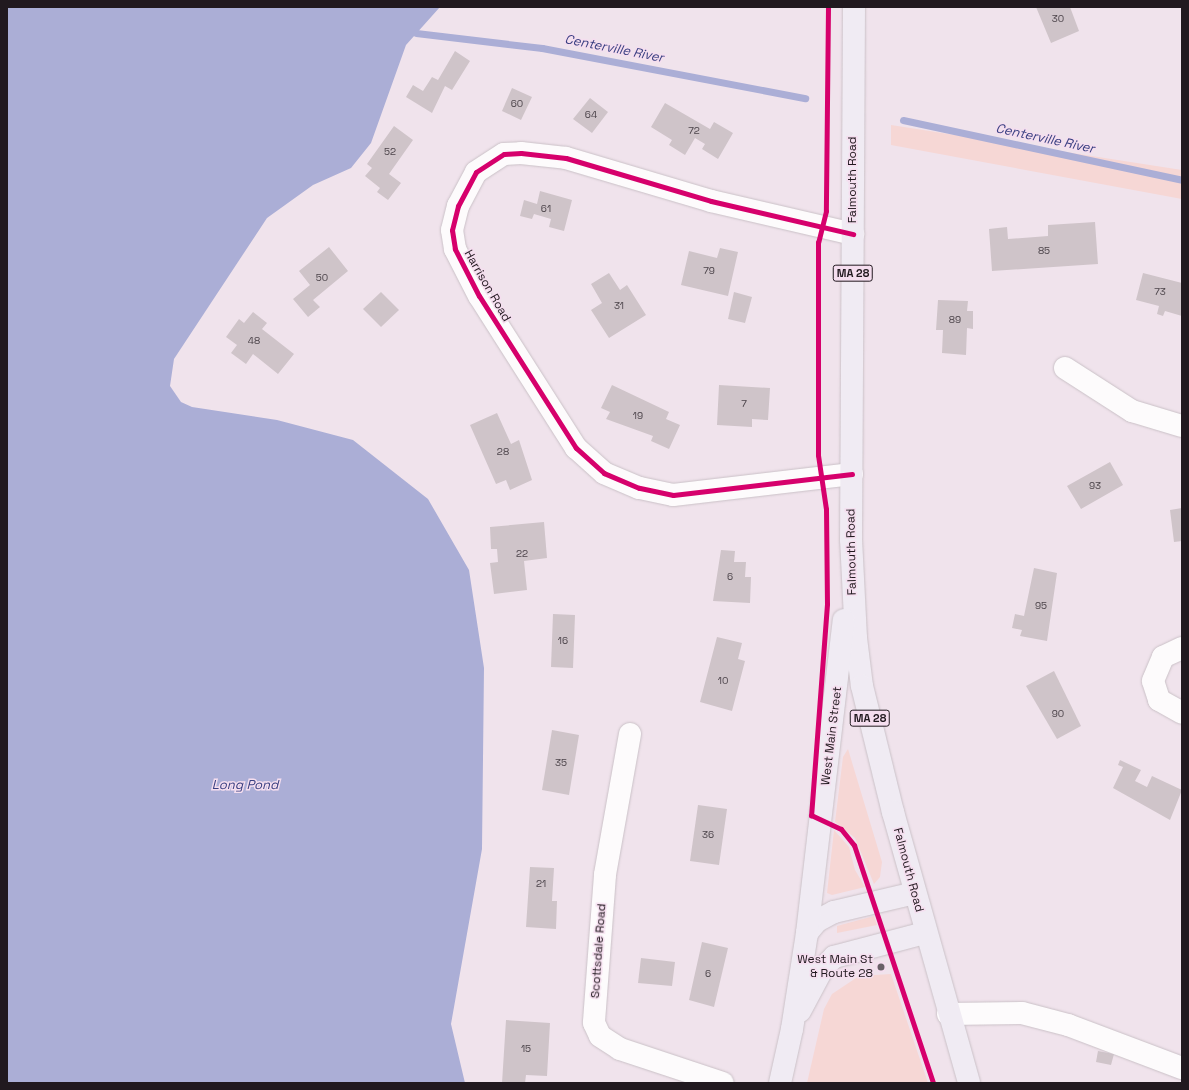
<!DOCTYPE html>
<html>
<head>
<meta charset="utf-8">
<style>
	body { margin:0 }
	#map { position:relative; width:1189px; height:1090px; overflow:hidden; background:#f0e3ec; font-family:"Space Grotesk",sans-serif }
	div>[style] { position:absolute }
	.green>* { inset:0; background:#f6d7d5 }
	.water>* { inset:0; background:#abaed6 }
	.stream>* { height:7px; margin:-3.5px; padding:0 3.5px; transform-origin:3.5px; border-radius:3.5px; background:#abaed6 }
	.building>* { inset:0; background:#cfc4c9 }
	.roads { filter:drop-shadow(0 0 1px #cac1c7) drop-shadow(0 0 1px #cac1c7) }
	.minor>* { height:22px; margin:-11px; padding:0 11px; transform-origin:11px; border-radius:11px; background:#fdfbfc }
	.major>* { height:22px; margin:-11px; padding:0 11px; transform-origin:11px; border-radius:11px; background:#f0ebf3 }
	.cycleway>* { height:5px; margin:-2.5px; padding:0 2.5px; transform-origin:2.5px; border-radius:2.5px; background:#d6006c }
	.dots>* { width:11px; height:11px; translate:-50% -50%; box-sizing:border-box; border:2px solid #f5deef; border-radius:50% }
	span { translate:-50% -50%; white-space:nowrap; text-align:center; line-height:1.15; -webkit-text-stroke:3px #f5deef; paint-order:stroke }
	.number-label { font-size:10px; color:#4c444a }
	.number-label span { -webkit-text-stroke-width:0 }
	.shield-label span { padding:1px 3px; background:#f5deef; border:1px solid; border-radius:3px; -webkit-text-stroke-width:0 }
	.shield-label { font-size:11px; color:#21191f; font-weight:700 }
	.street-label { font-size:12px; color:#21191f }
	.poi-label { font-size:12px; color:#21191f }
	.right { translate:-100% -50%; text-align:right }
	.water-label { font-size:13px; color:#393f81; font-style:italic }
	.frame { position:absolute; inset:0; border:8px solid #21191f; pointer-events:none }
</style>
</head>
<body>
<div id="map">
	<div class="green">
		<div style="clip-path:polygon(891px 125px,1182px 170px,1182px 199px,891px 145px)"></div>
		<div style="clip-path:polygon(848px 749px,882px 862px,880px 877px,874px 884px,855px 838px,835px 822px,843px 757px)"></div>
		<div style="clip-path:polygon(834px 830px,849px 847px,855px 870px,865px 887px,832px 895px,827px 893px)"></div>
		<div style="clip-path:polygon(874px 916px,877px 925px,837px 933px,837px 926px)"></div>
		<div style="clip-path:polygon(891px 974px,928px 1083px,807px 1083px,824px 1009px,832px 994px,859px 976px)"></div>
	</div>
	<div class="water">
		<div style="clip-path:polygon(7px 7px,440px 7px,406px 45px,371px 143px,351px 168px,313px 185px,267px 218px,174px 359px,170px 386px,181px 402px,192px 407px,277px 420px,353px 440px,428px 499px,469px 570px,484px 668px,482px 849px,451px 1024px,465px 1083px,7px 1083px)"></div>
	</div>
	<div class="stream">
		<div style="left:416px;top:33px;width:127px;rotate:6.8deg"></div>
		<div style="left:542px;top:48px;width:268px;rotate:10.8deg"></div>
		<div style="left:903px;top:120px;width:285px;rotate:12.1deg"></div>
	</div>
	<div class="building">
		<div style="clip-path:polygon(1036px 7px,1070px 7px,1079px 31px,1051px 43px)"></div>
		<div style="clip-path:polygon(455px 51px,470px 61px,452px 90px,445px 86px,432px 113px,406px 97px,413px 85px,423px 91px,432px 77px,438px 80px)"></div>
		<div style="clip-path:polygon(512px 88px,532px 97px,521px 120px,502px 111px)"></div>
		<div style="clip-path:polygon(590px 98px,608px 112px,592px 133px,573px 119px)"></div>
		<div style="clip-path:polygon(665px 103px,710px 129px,714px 122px,733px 133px,718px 159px,702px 149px,705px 144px,695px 138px,685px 155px,669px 145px,672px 140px,651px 127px)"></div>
		<div style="clip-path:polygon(394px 126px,413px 140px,389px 174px,401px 183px,388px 200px,377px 192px,380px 188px,365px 176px,372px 168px,367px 164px)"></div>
		<div style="clip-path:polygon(540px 191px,572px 200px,564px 231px,549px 227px,551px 219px,534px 214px,532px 219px,520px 216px,524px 200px,537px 204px)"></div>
		<div style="clip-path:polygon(1095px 222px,1098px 264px,992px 271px,989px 229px,1007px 227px,1008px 239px,1048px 236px,1048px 225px)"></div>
		<div style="clip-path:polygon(329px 247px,348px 271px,313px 300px,320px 307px,308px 317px,293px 299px,310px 285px,299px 271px)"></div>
		<div style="clip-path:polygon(720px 248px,738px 252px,728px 296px,681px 285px,689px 251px,717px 258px)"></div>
		<div style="clip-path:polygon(609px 273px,620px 290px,627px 285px,646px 315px,609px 338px,591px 310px,602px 303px,591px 284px)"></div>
		<div style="clip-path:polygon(1143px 273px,1182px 283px,1182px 316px,1165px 311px,1163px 316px,1157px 314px,1159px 306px,1136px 300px)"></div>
		<div style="clip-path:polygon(381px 292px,399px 310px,381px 327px,363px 309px)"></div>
		<div style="clip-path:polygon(734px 292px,752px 297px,745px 323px,728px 319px)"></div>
		<div style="clip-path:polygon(938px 300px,968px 301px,967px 311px,973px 311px,973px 329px,967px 328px,966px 355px,942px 353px,943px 330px,936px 330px)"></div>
		<div style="clip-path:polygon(253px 312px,267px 323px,262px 329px,294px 354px,278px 374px,253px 354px,246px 364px,231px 353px,237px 345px,226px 337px,239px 319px,244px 323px)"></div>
		<div style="clip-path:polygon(612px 385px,669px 412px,666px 419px,680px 425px,669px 449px,651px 441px,653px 436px,606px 419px,610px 412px,601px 408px)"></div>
		<div style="clip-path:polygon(719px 385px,770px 388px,768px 420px,752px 419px,752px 427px,717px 425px)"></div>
		<div style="clip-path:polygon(497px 413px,511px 444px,519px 440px,532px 480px,510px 490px,506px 480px,496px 484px,470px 425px)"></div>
		<div style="clip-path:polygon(1110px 462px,1123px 485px,1081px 509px,1067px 486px)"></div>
		<div style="clip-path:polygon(1182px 508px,1182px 541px,1174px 542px,1170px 510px)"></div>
		<div style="clip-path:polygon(544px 522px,547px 558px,524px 561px,527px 590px,494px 594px,490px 563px,498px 562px,497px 549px,491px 549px,490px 527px)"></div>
		<div style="clip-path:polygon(721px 550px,735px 551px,734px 562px,746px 562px,745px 577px,751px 577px,750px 603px,713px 601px)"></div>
		<div style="clip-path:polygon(1034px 568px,1057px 573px,1047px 641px,1020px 636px,1022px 630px,1012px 628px,1015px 614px,1024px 616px)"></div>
		<div style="clip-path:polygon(553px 614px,575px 615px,573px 668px,551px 667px)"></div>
		<div style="clip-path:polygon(717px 637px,742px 643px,738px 659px,745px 661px,732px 711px,700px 702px)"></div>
		<div style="clip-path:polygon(1054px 671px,1081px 726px,1057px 739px,1026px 686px)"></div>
		<div style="clip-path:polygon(552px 730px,579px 735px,569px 795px,542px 790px)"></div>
		<div style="clip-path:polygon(1120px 760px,1141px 770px,1135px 781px,1147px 787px,1152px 776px,1182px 790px,1170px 820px,1113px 788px,1123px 767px,1118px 765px)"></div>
		<div style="clip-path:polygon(698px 805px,727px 809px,719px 865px,690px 861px)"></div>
		<div style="clip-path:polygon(530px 867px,554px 868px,552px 901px,557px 901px,556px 929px,526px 927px)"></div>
		<div style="clip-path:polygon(702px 942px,728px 948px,714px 1007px,689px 1000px)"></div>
		<div style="clip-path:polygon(641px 958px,675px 962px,672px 986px,638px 983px)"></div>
		<div style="clip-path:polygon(506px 1020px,550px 1023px,547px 1076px,526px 1075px,525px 1083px,502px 1083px)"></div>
		<div style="clip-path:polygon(1098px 1051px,1114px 1054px,1111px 1065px,1096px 1062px)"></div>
	</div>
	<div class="roads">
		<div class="minor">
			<div style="left:1065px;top:368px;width:80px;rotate:32.7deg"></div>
			<div style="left:1132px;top:411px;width:52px;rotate:16.7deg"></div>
			<div style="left:852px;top:474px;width:180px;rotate:173.3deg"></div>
			<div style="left:673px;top:495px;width:35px;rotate:-168deg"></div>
			<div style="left:639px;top:488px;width:38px;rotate:-157deg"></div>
			<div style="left:604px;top:473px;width:38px;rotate:-138deg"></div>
			<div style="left:576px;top:448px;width:180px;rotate:-122.5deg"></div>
			<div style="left:479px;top:296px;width:53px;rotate:-117.1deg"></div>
			<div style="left:455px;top:249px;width:19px;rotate:-99deg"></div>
			<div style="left:452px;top:230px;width:25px;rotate:-76deg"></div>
			<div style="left:458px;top:206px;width:38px;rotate:-62deg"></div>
			<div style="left:476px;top:172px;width:33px;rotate:-33deg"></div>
			<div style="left:504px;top:154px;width:17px;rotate:-3deg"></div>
			<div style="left:521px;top:153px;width:45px;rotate:6.3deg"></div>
			<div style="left:566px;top:158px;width:151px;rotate:16.5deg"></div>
			<div style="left:711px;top:201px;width:146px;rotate:13.1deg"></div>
			<div style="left:1182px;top:648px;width:21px;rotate:155deg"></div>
			<div style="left:1163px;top:657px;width:26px;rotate:113deg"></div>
			<div style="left:1153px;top:681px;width:20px;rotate:72deg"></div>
			<div style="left:1159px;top:700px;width:26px;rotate:29deg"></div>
			<div style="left:630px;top:734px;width:143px;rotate:100.1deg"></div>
			<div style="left:605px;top:875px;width:148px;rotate:94.3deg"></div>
			<div style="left:594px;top:1023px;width:14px;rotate:65deg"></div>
			<div style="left:600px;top:1036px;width:24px;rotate:33deg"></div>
			<div style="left:620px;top:1049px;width:108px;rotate:18.3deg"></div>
			<div style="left:948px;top:1014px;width:74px;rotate:-0.8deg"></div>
			<div style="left:1022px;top:1013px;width:48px;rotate:14.6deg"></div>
			<div style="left:1068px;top:1025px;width:122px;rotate:20.7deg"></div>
		</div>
		<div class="major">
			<div style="left:854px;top:7px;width:532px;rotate:90.32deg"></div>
			<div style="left:851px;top:539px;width:99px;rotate:87.1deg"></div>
			<div style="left:856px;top:638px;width:48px;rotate:82.9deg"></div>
			<div style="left:862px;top:686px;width:130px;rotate:76.2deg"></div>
			<div style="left:893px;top:812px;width:281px;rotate:74.3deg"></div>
			<div style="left:807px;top:933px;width:16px;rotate:-50deg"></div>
			<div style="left:817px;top:921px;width:19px;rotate:-28deg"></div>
			<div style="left:834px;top:912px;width:83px;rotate:-13.2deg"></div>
			<div style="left:800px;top:1011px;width:49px;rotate:-61.9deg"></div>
			<div style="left:823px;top:968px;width:16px;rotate:-45deg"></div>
			<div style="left:834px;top:957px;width:94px;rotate:-14.8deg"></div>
			<div style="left:780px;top:1083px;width:55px;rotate:-77.5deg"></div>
			<div style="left:792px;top:1029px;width:97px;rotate:-81.1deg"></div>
			<div style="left:807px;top:933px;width:315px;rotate:-83.3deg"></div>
		</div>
	</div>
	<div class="cycleway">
		<div style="left:828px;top:7px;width:204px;rotate:90.6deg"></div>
		<div style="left:826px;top:211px;width:32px;rotate:104deg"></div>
		<div style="left:818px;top:242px;width:213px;rotate:90deg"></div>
		<div style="left:818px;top:455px;width:55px;rotate:81.6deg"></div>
		<div style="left:826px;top:509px;width:95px;rotate:89.4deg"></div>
		<div style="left:827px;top:604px;width:212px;rotate:94.3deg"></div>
		<div style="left:811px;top:815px;width:33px;rotate:25deg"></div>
		<div style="left:841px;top:829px;width:21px;rotate:51deg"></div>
		<div style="left:854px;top:845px;width:251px;rotate:71.6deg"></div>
		<div style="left:852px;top:474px;width:180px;rotate:173.3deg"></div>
		<div style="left:673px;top:495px;width:35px;rotate:-168deg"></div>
		<div style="left:639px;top:488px;width:38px;rotate:-157deg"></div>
		<div style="left:604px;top:473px;width:38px;rotate:-138deg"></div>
		<div style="left:576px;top:448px;width:180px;rotate:-122.5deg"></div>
		<div style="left:479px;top:296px;width:53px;rotate:-117.1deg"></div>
		<div style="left:455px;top:249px;width:19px;rotate:-99deg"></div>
		<div style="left:452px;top:230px;width:25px;rotate:-76deg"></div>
		<div style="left:458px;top:206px;width:38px;rotate:-62deg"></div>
		<div style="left:476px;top:172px;width:33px;rotate:-33deg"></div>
		<div style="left:504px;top:154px;width:17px;rotate:-3deg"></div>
		<div style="left:521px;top:153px;width:45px;rotate:6.3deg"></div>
		<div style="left:566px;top:158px;width:151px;rotate:16.5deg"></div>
		<div style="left:711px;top:201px;width:146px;rotate:13.1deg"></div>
	</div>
	<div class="dots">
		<div style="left:881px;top:967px;background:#696067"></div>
	</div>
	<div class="number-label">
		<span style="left:1058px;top:19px">30</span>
		<span style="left:517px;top:104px">60</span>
		<span style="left:591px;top:115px">64</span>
		<span style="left:694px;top:131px">72</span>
		<span style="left:390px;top:152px">52</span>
		<span style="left:546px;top:209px">61</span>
		<span style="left:1044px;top:251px">85</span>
		<span style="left:709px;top:271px">79</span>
		<span style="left:322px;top:278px">50</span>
		<span style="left:1160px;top:292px">73</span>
		<span style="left:619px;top:306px">31</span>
		<span style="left:955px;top:320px">89</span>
		<span style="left:254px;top:341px">48</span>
		<span style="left:744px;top:404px">7</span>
		<span style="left:638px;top:416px">19</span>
		<span style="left:503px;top:452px">28</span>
		<span style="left:1095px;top:486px">93</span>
		<span style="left:522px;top:554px">22</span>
		<span style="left:730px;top:577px">6</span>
		<span style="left:1041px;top:606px">95</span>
		<span style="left:563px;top:641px">16</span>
		<span style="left:723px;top:681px">10</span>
		<span style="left:1058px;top:714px">90</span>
		<span style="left:561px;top:763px">35</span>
		<span style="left:708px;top:835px">36</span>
		<span style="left:541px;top:884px">21</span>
		<span style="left:708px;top:974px">6</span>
		<span style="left:526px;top:1049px">15</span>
	</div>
	<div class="shield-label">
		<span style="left:853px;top:273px">MA 28</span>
		<span style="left:870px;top:718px">MA 28</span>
	</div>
	<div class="street-label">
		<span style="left:853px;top:180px;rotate:-90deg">Falmouth Road</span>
		<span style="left:487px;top:286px;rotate:60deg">Harrison Road</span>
		<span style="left:852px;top:552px;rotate:-91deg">Falmouth Road</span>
		<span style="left:832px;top:736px;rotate:-83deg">West Main Street</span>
		<span style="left:908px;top:870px;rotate:75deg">Falmouth Road</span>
		<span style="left:599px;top:951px;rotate:-86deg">Scottsdale Road</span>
	</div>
	<div class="poi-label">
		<span class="right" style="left:873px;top:967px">West Main St<br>&amp; Route 28</span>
	</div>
	<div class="water-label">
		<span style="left:614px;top:49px;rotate:11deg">Centerville River</span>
		<span style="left:1045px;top:139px;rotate:12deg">Centerville River</span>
		<span style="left:245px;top:785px">Long Pond</span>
	</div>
	<div class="frame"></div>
</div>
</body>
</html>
